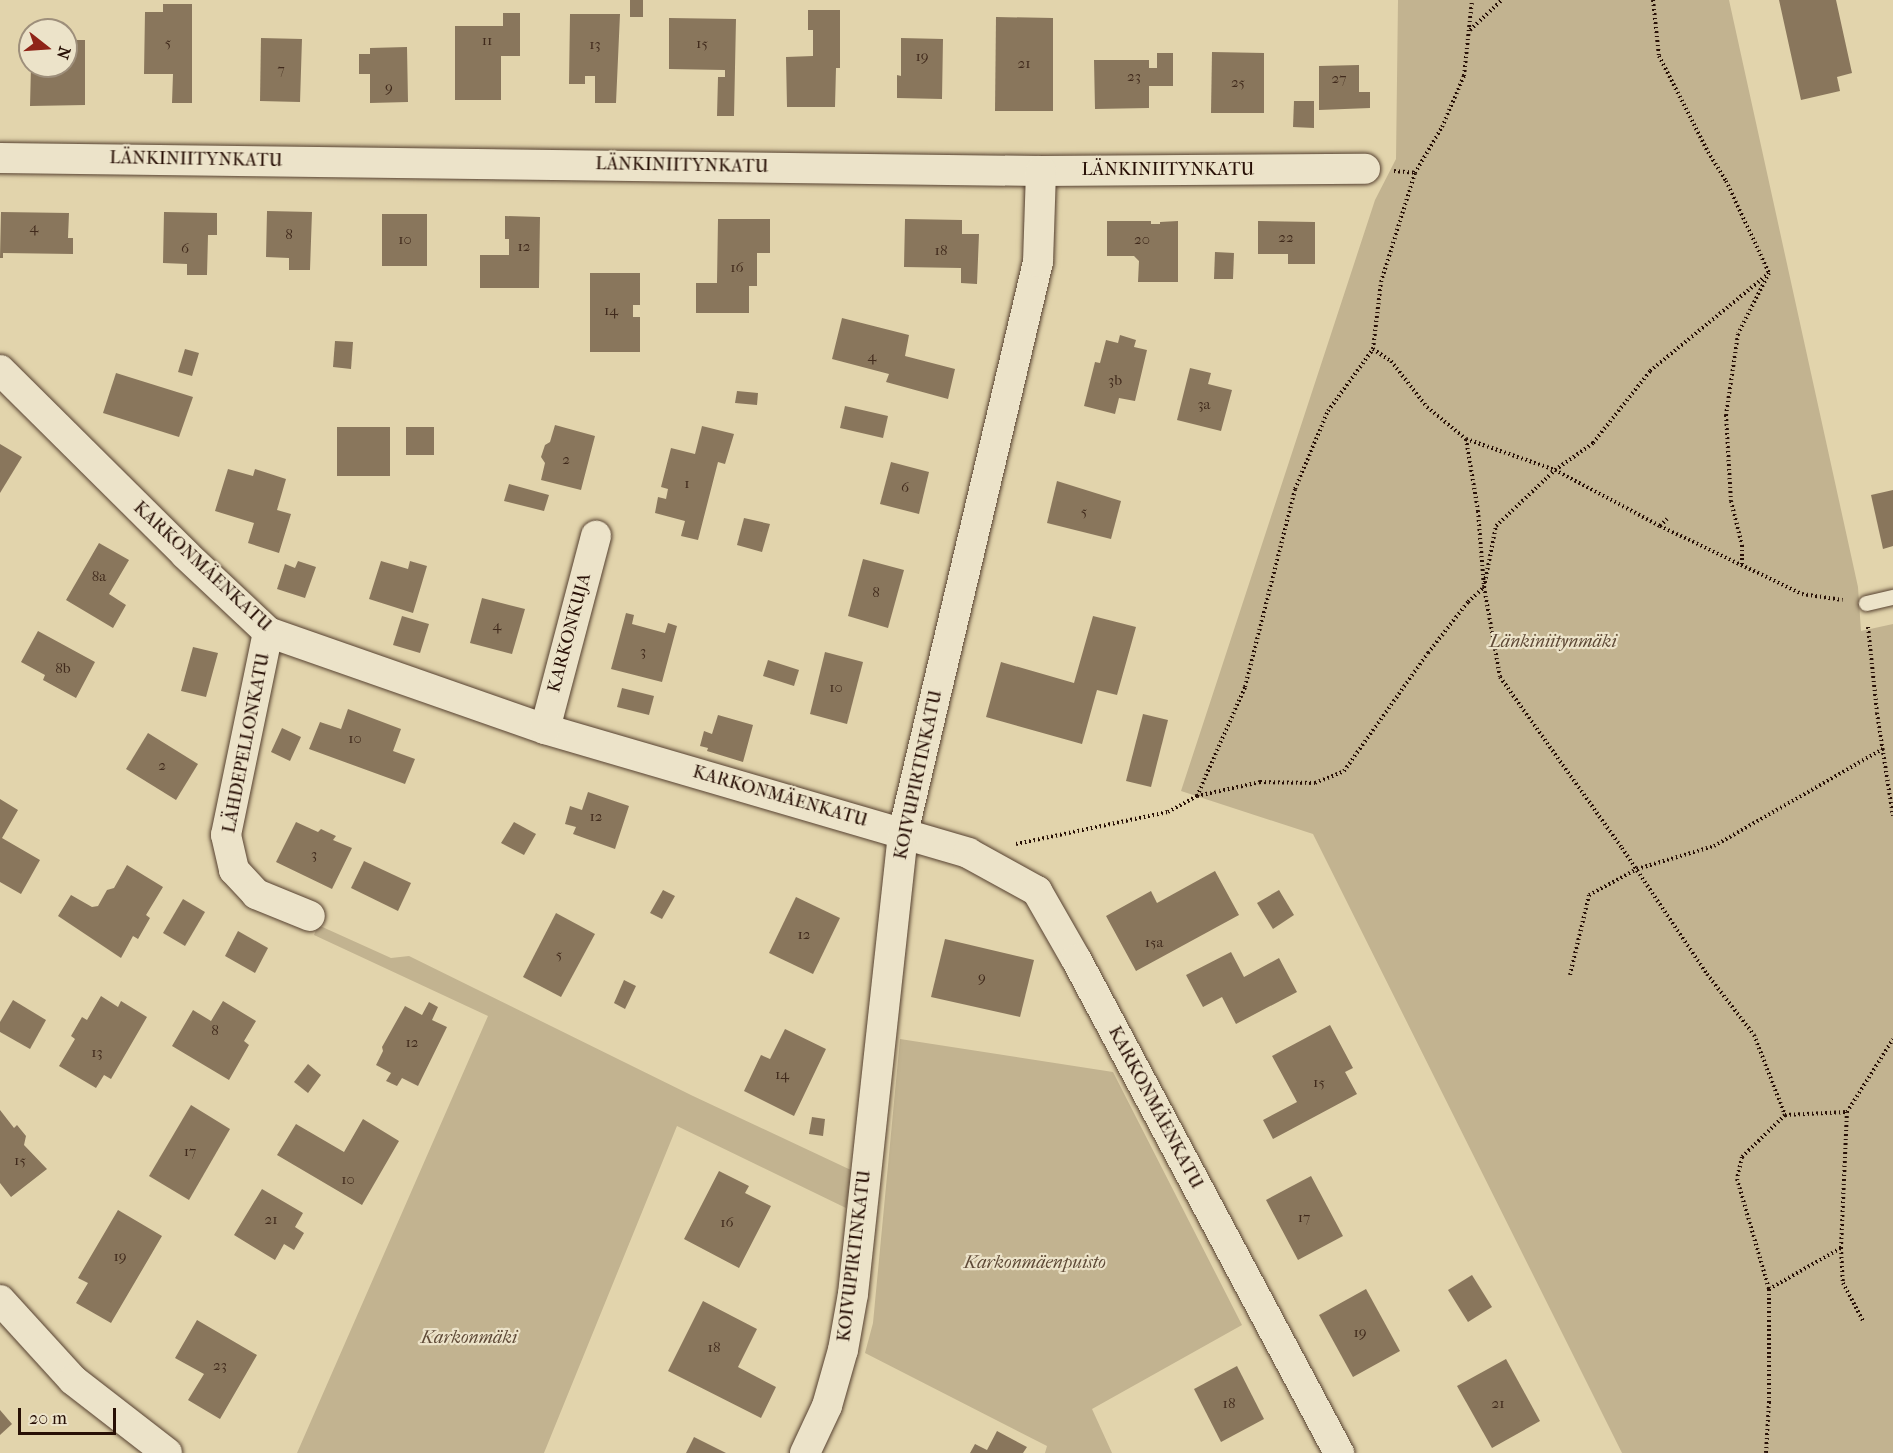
<!DOCTYPE html>
<html>
<head>
<meta charset="utf-8">
<style>
	body { margin:0 }
	#map { position:relative; width:1893px; height:1453px; overflow:hidden; background:#e2d4ac; font-family:"IM FELL French Canon",serif }
	div>[style] { position:absolute }
	.green>* { inset:0; background:#c2b390 }
	.building>* { inset:0; background:#89765c }
	.path>* { height:4px; margin-top:-2px; transform-origin:0; background:repeating-linear-gradient(90deg,#281006 0 1.5px,transparent 0 4.5px) }
	.roads { filter:drop-shadow(0 0 2px #564130) drop-shadow(0 0 2px #564130) }
	.lane>* { height:15px; margin:-7.5px; padding:0 7.5px; transform-origin:7.5px; border-radius:7.5px; background:#ece3c9 }
	.street>* { height:30px; margin:-15px; padding:0 15px; transform-origin:15px; border-radius:15px; background:#ece3c9 }
	span { translate:-50% -50%; white-space:nowrap; text-align:center; line-height:1.15; -webkit-text-stroke:4.5px #ece3c9; paint-order:stroke }
	.number-label { font-size:15px; color:#402a1c }
	.number-label span { -webkit-text-stroke-width:0 }
	.street-label { font-size:18px; color:#281006 }
	.park-label { font-size:18px; color:#5e4936; font-style:italic }
	.north { position:absolute; left:18px; top:18px; width:60px; height:60px; box-sizing:border-box; background:#ece3c9; border:2px solid #9e8f7b; border-radius:50%; rotate:107deg; font-size:16px; font-weight:700; line-height:24px; text-align:center; color:#281006 }
	.north::after { content:''; display:block; margin:auto; width:21px; height:27px; background:#8f2418; clip-path:polygon(50% 0,100% 100%,50% 72%,0 100%) }
	.scale { position:absolute; left:18px; top:1408px; width:98px; height:27px; box-sizing:border-box; border:3px solid #281006; border-top:0; padding-left:8px; font-size:18px; line-height:21px; white-space:nowrap; color:#281006; -webkit-text-stroke:4px #ece3c9; paint-order:stroke }
</style>
</head>
<body>
<div id="map">
	<div class="green">
		<div style="clip-path:polygon(1398px 0,1729px 0,1858px 587px,1861px 631px,1893px 624px,1893px 1453px,1622px 1453px,1313px 834px,1181px 791px,1375px 200px,1396px 159px)"></div>
		<div style="clip-path:polygon(318px 925px,391px 958px,409px 956px,693px 1096px,853px 1171px,846px 1208px,677px 1126px,544px 1453px,297px 1453px,488px 1016px,314px 935px)"></div>
		<div style="clip-path:polygon(900px 1039px,1113px 1072px,1242px 1325px,1092px 1409px,1112px 1453px,1045px 1453px,1047px 1446px,865px 1353px,873px 1323px)"></div>
	</div>
	<div class="building">
		<div style="clip-path:polygon(630px 0,643px 0,643px 17px,630px 17px)"></div>
		<div style="clip-path:polygon(1779px 0,1836px 0,1852px 73px,1837px 77px,1840px 91px,1801px 100px)"></div>
		<div style="clip-path:polygon(163px 4px,192px 4px,192px 103px,172px 103px,173px 74px,144px 74px,145px 12px,163px 12px)"></div>
		<div style="clip-path:polygon(808px 10px,840px 10px,840px 68px,836px 68px,835px 107px,787px 107px,786px 57px,813px 56px,813px 30px,808px 30px)"></div>
		<div style="clip-path:polygon(503px 13px,520px 13px,520px 56px,501px 56px,501px 100px,455px 100px,455px 26px,503px 26px)"></div>
		<div style="clip-path:polygon(570px 14px,620px 14px,616px 103px,595px 103px,595px 76px,585px 76px,585px 84px,569px 84px)"></div>
		<div style="clip-path:polygon(996px 17px,1053px 18px,1053px 111px,995px 111px)"></div>
		<div style="clip-path:polygon(669px 18px,736px 19px,734px 116px,717px 116px,718px 77px,725px 77px,725px 70px,669px 69px)"></div>
		<div style="clip-path:polygon(261px 38px,302px 39px,300px 102px,260px 101px)"></div>
		<div style="clip-path:polygon(901px 38px,943px 39px,942px 99px,897px 98px,897px 75px,901px 76px)"></div>
		<div style="clip-path:polygon(66px 40px,85px 40px,85px 105px,30px 106px,31px 66px,66px 66px)"></div>
		<div style="clip-path:polygon(407px 47px,408px 102px,370px 103px,370px 74px,359px 74px,359px 54px,370px 54px,370px 48px)"></div>
		<div style="clip-path:polygon(1212px 52px,1264px 53px,1264px 113px,1211px 113px)"></div>
		<div style="clip-path:polygon(1157px 53px,1173px 53px,1173px 86px,1149px 86px,1149px 108px,1095px 109px,1094px 60px,1149px 60px,1149px 68px,1157px 68px)"></div>
		<div style="clip-path:polygon(1359px 65px,1359px 92px,1370px 92px,1370px 108px,1319px 110px,1319px 66px)"></div>
		<div style="clip-path:polygon(1294px 101px,1314px 101px,1314px 128px,1293px 127px)"></div>
		<div style="clip-path:polygon(267px 211px,312px 212px,310px 270px,289px 270px,289px 258px,266px 257px)"></div>
		<div style="clip-path:polygon(1px 212px,69px 213px,68px 238px,73px 238px,73px 254px,3px 253px,3px 258px,0 258px)"></div>
		<div style="clip-path:polygon(164px 212px,217px 213px,217px 235px,208px 235px,207px 275px,187px 275px,187px 264px,163px 263px)"></div>
		<div style="clip-path:polygon(382px 214px,427px 214px,427px 266px,382px 266px)"></div>
		<div style="clip-path:polygon(505px 216px,540px 217px,539px 288px,480px 288px,480px 255px,509px 255px,509px 239px,505px 239px)"></div>
		<div style="clip-path:polygon(718px 219px,770px 219px,770px 253px,757px 253px,757px 286px,749px 286px,749px 313px,696px 313px,696px 283px,717px 283px)"></div>
		<div style="clip-path:polygon(905px 219px,962px 220px,962px 234px,979px 234px,977px 284px,961px 283px,961px 268px,904px 267px)"></div>
		<div style="clip-path:polygon(1107px 221px,1151px 221px,1151px 224px,1160px 224px,1160px 222px,1178px 221px,1178px 282px,1138px 282px,1139px 261px,1134px 256px,1107px 256px)"></div>
		<div style="clip-path:polygon(1258px 221px,1315px 222px,1315px 264px,1288px 264px,1288px 254px,1258px 254px)"></div>
		<div style="clip-path:polygon(1215px 252px,1234px 253px,1233px 279px,1214px 279px)"></div>
		<div style="clip-path:polygon(590px 273px,640px 273px,640px 305px,633px 305px,633px 317px,640px 317px,640px 352px,590px 352px)"></div>
		<div style="clip-path:polygon(842px 318px,909px 335px,905px 356px,955px 369px,948px 399px,886px 382px,889px 374px,832px 359px)"></div>
		<div style="clip-path:polygon(1120px 335px,1136px 340px,1134px 347px,1147px 350px,1135px 401px,1119px 398px,1115px 414px,1084px 406px,1095px 362px,1100px 363px,1106px 340px,1118px 343px)"></div>
		<div style="clip-path:polygon(335px 341px,353px 342px,351px 369px,333px 367px)"></div>
		<div style="clip-path:polygon(185px 349px,199px 353px,192px 376px,178px 372px)"></div>
		<div style="clip-path:polygon(1190px 368px,1211px 373px,1208px 384px,1232px 390px,1221px 431px,1177px 420px)"></div>
		<div style="clip-path:polygon(116px 373px,193px 397px,179px 437px,103px 413px)"></div>
		<div style="clip-path:polygon(737px 391px,758px 393px,757px 405px,735px 403px)"></div>
		<div style="clip-path:polygon(845px 406px,888px 416px,883px 438px,840px 428px)"></div>
		<div style="clip-path:polygon(555px 425px,595px 436px,581px 490px,541px 480px,545px 463px,541px 457px,545px 445px,550px 442px)"></div>
		<div style="clip-path:polygon(702px 426px,734px 434px,725px 464px,718px 462px,698px 540px,681px 536px,685px 521px,655px 513px,658px 497px,666px 499px,668px 489px,661px 487px,671px 448px,695px 454px)"></div>
		<div style="clip-path:polygon(337px 427px,390px 427px,390px 476px,337px 476px)"></div>
		<div style="clip-path:polygon(406px 427px,434px 427px,434px 455px,406px 455px)"></div>
		<div style="clip-path:polygon(0 444px,22px 457px,0 493px)"></div>
		<div style="clip-path:polygon(891px 462px,929px 472px,919px 514px,880px 504px)"></div>
		<div style="clip-path:polygon(228px 469px,253px 476px,255px 469px,286px 479px,277px 510px,291px 514px,279px 553px,248px 543px,254px 523px,215px 511px)"></div>
		<div style="clip-path:polygon(1057px 481px,1121px 501px,1111px 539px,1047px 523px)"></div>
		<div style="clip-path:polygon(509px 484px,549px 495px,544px 511px,504px 501px)"></div>
		<div style="clip-path:polygon(1893px 490px,1893px 546px,1883px 549px,1871px 495px)"></div>
		<div style="clip-path:polygon(744px 518px,770px 524px,762px 552px,737px 545px)"></div>
		<div style="clip-path:polygon(99px 543px,129px 560px,109px 594px,126px 605px,113px 628px,66px 600px)"></div>
		<div style="clip-path:polygon(863px 559px,904px 570px,888px 628px,848px 616px)"></div>
		<div style="clip-path:polygon(298px 561px,316px 567px,305px 598px,277px 589px,285px 564px,295px 568px)"></div>
		<div style="clip-path:polygon(381px 561px,408px 569px,410px 561px,427px 566px,413px 613px,369px 599px)"></div>
		<div style="clip-path:polygon(482px 598px,525px 609px,512px 654px,470px 643px)"></div>
		<div style="clip-path:polygon(626px 613px,634px 615px,632px 624px,665px 633px,668px 623px,677px 626px,662px 682px,611px 669px)"></div>
		<div style="clip-path:polygon(402px 616px,429px 624px,420px 653px,393px 645px)"></div>
		<div style="clip-path:polygon(1093px 616px,1136px 627px,1117px 695px,1097px 690px,1082px 744px,986px 717px,1001px 662px,1074px 683px)"></div>
		<div style="clip-path:polygon(38px 631px,95px 662px,76px 698px,43px 680px,45px 675px,21px 662px)"></div>
		<div style="clip-path:polygon(193px 647px,218px 653px,206px 697px,181px 691px)"></div>
		<div style="clip-path:polygon(825px 652px,863px 662px,847px 724px,810px 714px)"></div>
		<div style="clip-path:polygon(768px 660px,799px 670px,794px 686px,763px 676px)"></div>
		<div style="clip-path:polygon(622px 688px,654px 696px,649px 715px,617px 707px)"></div>
		<div style="clip-path:polygon(348px 709px,401px 729px,393px 751px,415px 759px,405px 784px,309px 749px,320px 722px,341px 729px)"></div>
		<div style="clip-path:polygon(1143px 714px,1168px 720px,1151px 787px,1126px 781px)"></div>
		<div style="clip-path:polygon(718px 715px,753px 725px,743px 762px,707px 751px,708px 748px,700px 746px,704px 731px,712px 734px)"></div>
		<div style="clip-path:polygon(282px 728px,301px 737px,290px 761px,271px 752px)"></div>
		<div style="clip-path:polygon(148px 733px,198px 764px,176px 800px,126px 769px)"></div>
		<div style="clip-path:polygon(588px 792px,629px 806px,615px 849px,573px 834px,576px 827px,565px 824px,570px 806px,582px 810px)"></div>
		<div style="clip-path:polygon(0 799px,18px 810px,2px 838px,40px 860px,21px 894px,0 882px)"></div>
		<div style="clip-path:polygon(296px 822px,318px 832px,321px 829px,336px 836px,333px 840px,352px 848px,332px 889px,276px 862px)"></div>
		<div style="clip-path:polygon(514px 822px,536px 834px,524px 855px,501px 843px)"></div>
		<div style="clip-path:polygon(364px 861px,411px 883px,398px 911px,351px 888px)"></div>
		<div style="clip-path:polygon(127px 865px,163px 887px,146px 915px,150px 918px,138px 939px,133px 936px,121px 958px,58px 916px,71px 895px,92px 907px,98px 906px,107px 890px,114px 888px)"></div>
		<div style="clip-path:polygon(1215px 871px,1239px 915px,1136px 971px,1106px 916px,1151px 891px,1157px 903px)"></div>
		<div style="clip-path:polygon(663px 890px,675px 896px,662px 919px,650px 913px)"></div>
		<div style="clip-path:polygon(1279px 890px,1294px 915px,1273px 929px,1257px 903px)"></div>
		<div style="clip-path:polygon(796px 897px,840px 918px,813px 974px,769px 953px)"></div>
		<div style="clip-path:polygon(183px 899px,205px 912px,185px 946px,163px 933px)"></div>
		<div style="clip-path:polygon(556px 913px,595px 934px,561px 997px,523px 977px)"></div>
		<div style="clip-path:polygon(238px 931px,268px 948px,255px 973px,225px 956px)"></div>
		<div style="clip-path:polygon(945px 939px,1034px 960px,1020px 1017px,931px 997px)"></div>
		<div style="clip-path:polygon(1231px 952px,1244px 977px,1279px 958px,1297px 992px,1236px 1024px,1222px 997px,1203px 1007px,1186px 975px)"></div>
		<div style="clip-path:polygon(624px 980px,636px 986px,625px 1009px,614px 1003px)"></div>
		<div style="clip-path:polygon(101px 996px,118px 1007px,121px 1001px,147px 1017px,111px 1079px,104px 1075px,96px 1088px,59px 1066px,75px 1039px,71px 1036px,82px 1017px,87px 1020px)"></div>
		<div style="clip-path:polygon(13px 1000px,46px 1020px,30px 1049px,0 1032px,0 1022px)"></div>
		<div style="clip-path:polygon(223px 1001px,256px 1021px,244px 1041px,249px 1045px,229px 1080px,172px 1046px,193px 1010px,211px 1021px)"></div>
		<div style="clip-path:polygon(429px 1002px,438px 1007px,432px 1020px,447px 1027px,418px 1086px,402px 1078px,397px 1086px,386px 1081px,391px 1073px,376px 1065px,383px 1051px,382px 1047px,405px 1006px,422px 1015px)"></div>
		<div style="clip-path:polygon(1330px 1025px,1353px 1068px,1345px 1072px,1357px 1094px,1273px 1139px,1263px 1120px,1297px 1102px,1272px 1056px)"></div>
		<div style="clip-path:polygon(785px 1029px,826px 1049px,794px 1116px,744px 1091px,761px 1055px,770px 1059px)"></div>
		<div style="clip-path:polygon(308px 1064px,321px 1075px,308px 1093px,294px 1082px)"></div>
		<div style="clip-path:polygon(191px 1105px,230px 1129px,189px 1200px,149px 1176px)"></div>
		<div style="clip-path:polygon(0 1110px,14px 1128px,17px 1125px,26px 1136px,24px 1145px,47px 1169px,11px 1197px,0 1183px)"></div>
		<div style="clip-path:polygon(812px 1117px,825px 1119px,823px 1136px,809px 1134px)"></div>
		<div style="clip-path:polygon(363px 1119px,399px 1141px,362px 1205px,277px 1155px,296px 1124px,344px 1152px)"></div>
		<div style="clip-path:polygon(719px 1171px,749px 1186px,745px 1193px,771px 1206px,739px 1268px,684px 1239px)"></div>
		<div style="clip-path:polygon(1311px 1176px,1343px 1236px,1298px 1260px,1266px 1200px)"></div>
		<div style="clip-path:polygon(262px 1189px,303px 1213px,295px 1227px,304px 1233px,294px 1250px,284px 1244px,275px 1260px,234px 1235px)"></div>
		<div style="clip-path:polygon(118px 1210px,162px 1236px,111px 1323px,76px 1303px,88px 1283px,78px 1278px)"></div>
		<div style="clip-path:polygon(1472px 1275px,1492px 1307px,1468px 1322px,1448px 1290px)"></div>
		<div style="clip-path:polygon(1366px 1289px,1400px 1351px,1353px 1377px,1319px 1315px)"></div>
		<div style="clip-path:polygon(703px 1301px,757px 1329px,738px 1367px,776px 1387px,761px 1418px,668px 1371px)"></div>
		<div style="clip-path:polygon(197px 1320px,257px 1355px,220px 1419px,188px 1400px,204px 1374px,175px 1358px)"></div>
		<div style="clip-path:polygon(1506px 1359px,1540px 1421px,1492px 1448px,1457px 1386px)"></div>
		<div style="clip-path:polygon(1237px 1366px,1264px 1419px,1221px 1442px,1194px 1389px)"></div>
		<div style="clip-path:polygon(0 1410px,12px 1424px,0 1435px)"></div>
		<div style="clip-path:polygon(997px 1431px,1027px 1447px,1023px 1453px,970px 1453px,975px 1444px,987px 1450px)"></div>
		<div style="clip-path:polygon(694px 1437px,726px 1453px,686px 1453px)"></div>
	</div>
	<div class="path">
		<div style="left:1653px;top:0;width:56px;rotate:83.9deg"></div>
		<div style="left:1659px;top:56px;width:108px;rotate:63deg"></div>
		<div style="left:1708px;top:152px;width:34px;rotate:58deg"></div>
		<div style="left:1726px;top:181px;width:102px;rotate:64.9deg"></div>
		<div style="left:1769px;top:273px;width:68px;rotate:116.9deg"></div>
		<div style="left:1738px;top:334px;width:82px;rotate:98.4deg"></div>
		<div style="left:1726px;top:415px;width:86px;rotate:86.7deg"></div>
		<div style="left:1731px;top:501px;width:45px;rotate:76deg"></div>
		<div style="left:1742px;top:545px;width:22px;rotate:90deg"></div>
		<div style="left:1470px;top:30px;width:44px;rotate:-43.2deg"></div>
		<div style="left:1394px;top:171px;width:21px;rotate:5deg"></div>
		<div style="left:1373px;top:349px;width:22px;rotate:34deg"></div>
		<div style="left:1391px;top:361px;width:58px;rotate:52deg"></div>
		<div style="left:1427px;top:407px;width:50px;rotate:39.4deg"></div>
		<div style="left:1466px;top:439px;width:94px;rotate:19.2deg"></div>
		<div style="left:1555px;top:470px;width:119px;rotate:28.1deg"></div>
		<div style="left:1660px;top:526px;width:157px;rotate:25.6deg"></div>
		<div style="left:1802px;top:594px;width:41px;rotate:8.3deg"></div>
		<div style="left:1466px;top:439px;width:73px;rotate:80.5deg"></div>
		<div style="left:1478px;top:511px;width:76px;rotate:85.5deg"></div>
		<div style="left:1484px;top:587px;width:62px;rotate:-78.9deg"></div>
		<div style="left:1496px;top:526px;width:81px;rotate:-43.5deg"></div>
		<div style="left:1555px;top:470px;width:47px;rotate:-35.4deg"></div>
		<div style="left:1593px;top:443px;width:92px;rotate:-51.6deg"></div>
		<div style="left:1650px;top:371px;width:151px;rotate:-39.4deg"></div>
		<div style="left:1660px;top:526px;width:10px;rotate:-45deg"></div>
		<div style="left:1868px;top:627px;width:86px;rotate:84deg"></div>
		<div style="left:1877px;top:713px;width:104px;rotate:81.2deg"></div>
		<div style="left:1197px;top:796px;width:65px;rotate:-12.5deg"></div>
		<div style="left:1260px;top:782px;width:55px;rotate:1deg"></div>
		<div style="left:1315px;top:783px;width:31px;rotate:-22deg"></div>
		<div style="left:1344px;top:771px;width:145px;rotate:-54.6deg"></div>
		<div style="left:1428px;top:653px;width:65px;rotate:-51.9deg"></div>
		<div style="left:1468px;top:602px;width:22px;rotate:-43deg"></div>
		<div style="left:1484px;top:587px;width:91px;rotate:79.9deg"></div>
		<div style="left:1500px;top:677px;width:210px;rotate:54.5deg"></div>
		<div style="left:1622px;top:848px;width:152px;rotate:56deg"></div>
		<div style="left:1707px;top:974px;width:77px;rotate:52.4deg"></div>
		<div style="left:1754px;top:1035px;width:86px;rotate:68.8deg"></div>
		<div style="left:1785px;top:1115px;width:60px;rotate:135.7deg"></div>
		<div style="left:1742px;top:1157px;width:23px;rotate:103deg"></div>
		<div style="left:1737px;top:1179px;width:115px;rotate:73.8deg"></div>
		<div style="left:1769px;top:1289px;width:113px;rotate:90deg"></div>
		<div style="left:1769px;top:1402px;width:51px;rotate:93.4deg"></div>
		<div style="left:1016px;top:844px;width:155px;rotate:-11.9deg"></div>
		<div style="left:1168px;top:812px;width:33px;rotate:-29deg"></div>
		<div style="left:1197px;top:796px;width:119px;rotate:-66.2deg"></div>
		<div style="left:1245px;top:687px;width:204px;rotate:-75.8deg"></div>
		<div style="left:1295px;top:489px;width:85px;rotate:-67.1deg"></div>
		<div style="left:1328px;top:411px;width:77px;rotate:-54deg"></div>
		<div style="left:1373px;top:349px;width:67px;rotate:-83.2deg"></div>
		<div style="left:1381px;top:282px;width:114px;rotate:-72.7deg"></div>
		<div style="left:1415px;top:173px;width:53px;rotate:-59.6deg"></div>
		<div style="left:1442px;top:127px;width:56px;rotate:-66.7deg"></div>
		<div style="left:1464px;top:76px;width:76px;rotate:-84deg"></div>
		<div style="left:1570px;top:975px;width:82px;rotate:-76.6deg"></div>
		<div style="left:1589px;top:895px;width:55px;rotate:-28.4deg"></div>
		<div style="left:1637px;top:869px;width:80px;rotate:-16.6deg"></div>
		<div style="left:1714px;top:846px;width:195px;rotate:-29.9deg"></div>
		<div style="left:1785px;top:1115px;width:62px;rotate:-2.8deg"></div>
		<div style="left:1847px;top:1112px;width:86px;rotate:-57.8deg"></div>
		<div style="left:1841px;top:1248px;width:35px;rotate:87deg"></div>
		<div style="left:1843px;top:1283px;width:43px;rotate:62.2deg"></div>
		<div style="left:1769px;top:1289px;width:83px;rotate:-29.7deg"></div>
		<div style="left:1841px;top:1248px;width:136px;rotate:-87.5deg"></div>
	</div>
	<div class="roads">
		<div class="lane">
			<div style="left:1866px;top:603px;width:28px;rotate:-13deg"></div>
		</div>
		<div class="street">
			<div style="left:0;top:158px;width:1041px;rotate:0.72deg"></div>
			<div style="left:1041px;top:171px;width:324px;rotate:-0.4deg"></div>
			<div style="left:0;top:370px;width:261px;rotate:44.8deg"></div>
			<div style="left:185px;top:554px;width:114px;rotate:43.2deg"></div>
			<div style="left:268px;top:632px;width:293px;rotate:19.3deg"></div>
			<div style="left:545px;top:729px;width:441px;rotate:16.3deg"></div>
			<div style="left:968px;top:853px;width:79px;rotate:28.8deg"></div>
			<div style="left:1037px;top:891px;width:78px;rotate:60.2deg"></div>
			<div style="left:1076px;top:959px;width:560px;rotate:61.97deg"></div>
			<div style="left:268px;top:632px;width:207px;rotate:101.7deg"></div>
			<div style="left:226px;top:835px;width:36px;rotate:77deg"></div>
			<div style="left:234px;top:870px;width:33px;rotate:47deg"></div>
			<div style="left:256px;top:894px;width:58px;rotate:22.2deg"></div>
			<div style="left:545px;top:729px;width:200px;rotate:-75.2deg"></div>
			<div style="left:0;top:1300px;width:108px;rotate:47.6deg"></div>
			<div style="left:73px;top:1380px;width:119px;rotate:37.8deg"></div>
			<div style="left:805px;top:1453px;width:52px;rotate:-64.9deg"></div>
			<div style="left:827px;top:1406px;width:58px;rotate:-74.1deg"></div>
			<div style="left:843px;top:1350px;width:57px;rotate:-79.9deg"></div>
			<div style="left:853px;top:1294px;width:464px;rotate:-83.8deg"></div>
			<div style="left:903px;top:833px;width:587px;rotate:-76.7deg"></div>
			<div style="left:1038px;top:262px;width:91px;rotate:-88.1deg"></div>
		</div>
	</div>
	<div class="number-label">
		<span style="left:487px;top:41px">11</span>
		<span style="left:168px;top:43px">5</span>
		<span style="left:702px;top:44px">15</span>
		<span style="left:595px;top:45px">13</span>
		<span style="left:922px;top:57px">19</span>
		<span style="left:1024px;top:64px">21</span>
		<span style="left:281px;top:70px">7</span>
		<span style="left:1134px;top:77px">23</span>
		<span style="left:1339px;top:79px">27</span>
		<span style="left:1238px;top:83px">25</span>
		<span style="left:389px;top:88px">9</span>
		<span style="left:34px;top:228px">4</span>
		<span style="left:289px;top:235px">8</span>
		<span style="left:1286px;top:238px">22</span>
		<span style="left:405px;top:240px">10</span>
		<span style="left:1142px;top:240px">20</span>
		<span style="left:524px;top:247px">12</span>
		<span style="left:185px;top:249px">6</span>
		<span style="left:941px;top:251px">18</span>
		<span style="left:737px;top:268px">16</span>
		<span style="left:611px;top:311px">14</span>
		<span style="left:872px;top:357px">4</span>
		<span style="left:1115px;top:381px">3b</span>
		<span style="left:1204px;top:405px">3a</span>
		<span style="left:566px;top:460px">2</span>
		<span style="left:687px;top:484px">1</span>
		<span style="left:905px;top:488px">6</span>
		<span style="left:1084px;top:512px">5</span>
		<span style="left:99px;top:577px">8a</span>
		<span style="left:876px;top:593px">8</span>
		<span style="left:497px;top:626px">4</span>
		<span style="left:643px;top:652px">3</span>
		<span style="left:63px;top:669px">8b</span>
		<span style="left:836px;top:688px">10</span>
		<span style="left:355px;top:739px">10</span>
		<span style="left:162px;top:766px">2</span>
		<span style="left:596px;top:817px">12</span>
		<span style="left:314px;top:855px">3</span>
		<span style="left:804px;top:935px">12</span>
		<span style="left:1154px;top:943px">15a</span>
		<span style="left:559px;top:955px">5</span>
		<span style="left:982px;top:978px">9</span>
		<span style="left:215px;top:1031px">8</span>
		<span style="left:412px;top:1043px">12</span>
		<span style="left:97px;top:1053px">13</span>
		<span style="left:782px;top:1075px">14</span>
		<span style="left:1319px;top:1083px">15</span>
		<span style="left:190px;top:1152px">17</span>
		<span style="left:20px;top:1161px">15</span>
		<span style="left:348px;top:1180px">10</span>
		<span style="left:1304px;top:1218px">17</span>
		<span style="left:271px;top:1220px">21</span>
		<span style="left:727px;top:1223px">16</span>
		<span style="left:120px;top:1257px">19</span>
		<span style="left:1360px;top:1333px">19</span>
		<span style="left:714px;top:1348px">18</span>
		<span style="left:220px;top:1366px">23</span>
		<span style="left:1229px;top:1404px">18</span>
		<span style="left:1498px;top:1404px">21</span>
	</div>
	<div class="street-label">
		<span style="left:196px;top:160px;rotate:1deg">LÄNKINIITYNKATU</span>
		<span style="left:682px;top:166px;rotate:1deg">LÄNKINIITYNKATU</span>
		<span style="left:1168px;top:170px">LÄNKINIITYNKATU</span>
		<span style="left:202px;top:567px;rotate:43deg">KARKONMÄENKATU</span>
		<span style="left:570px;top:633px;rotate:-75deg">KARKONKUJA</span>
		<span style="left:247px;top:743px;rotate:-79deg">LÄHDEPELLONKATU</span>
		<span style="left:919px;top:775px;rotate:-78deg">KOIVUPIRTINKATU</span>
		<span style="left:780px;top:797px;rotate:16deg">KARKONMÄENKATU</span>
		<span style="left:1155px;top:1108px;rotate:62deg">KARKONMÄENKATU</span>
		<span style="left:855px;top:1256px;rotate:-83deg">KOIVUPIRTINKATU</span>
	</div>
	<div class="park-label">
		<span style="left:1553px;top:642px">Länkiniitynmäki</span>
		<span style="left:1035px;top:1263px">Karkonmäenpuisto</span>
		<span style="left:469px;top:1338px">Karkonmäki</span>
	</div>
	<div class="north">N</div>
	<div class="scale">20 m</div>
</div>
</body>
</html>
